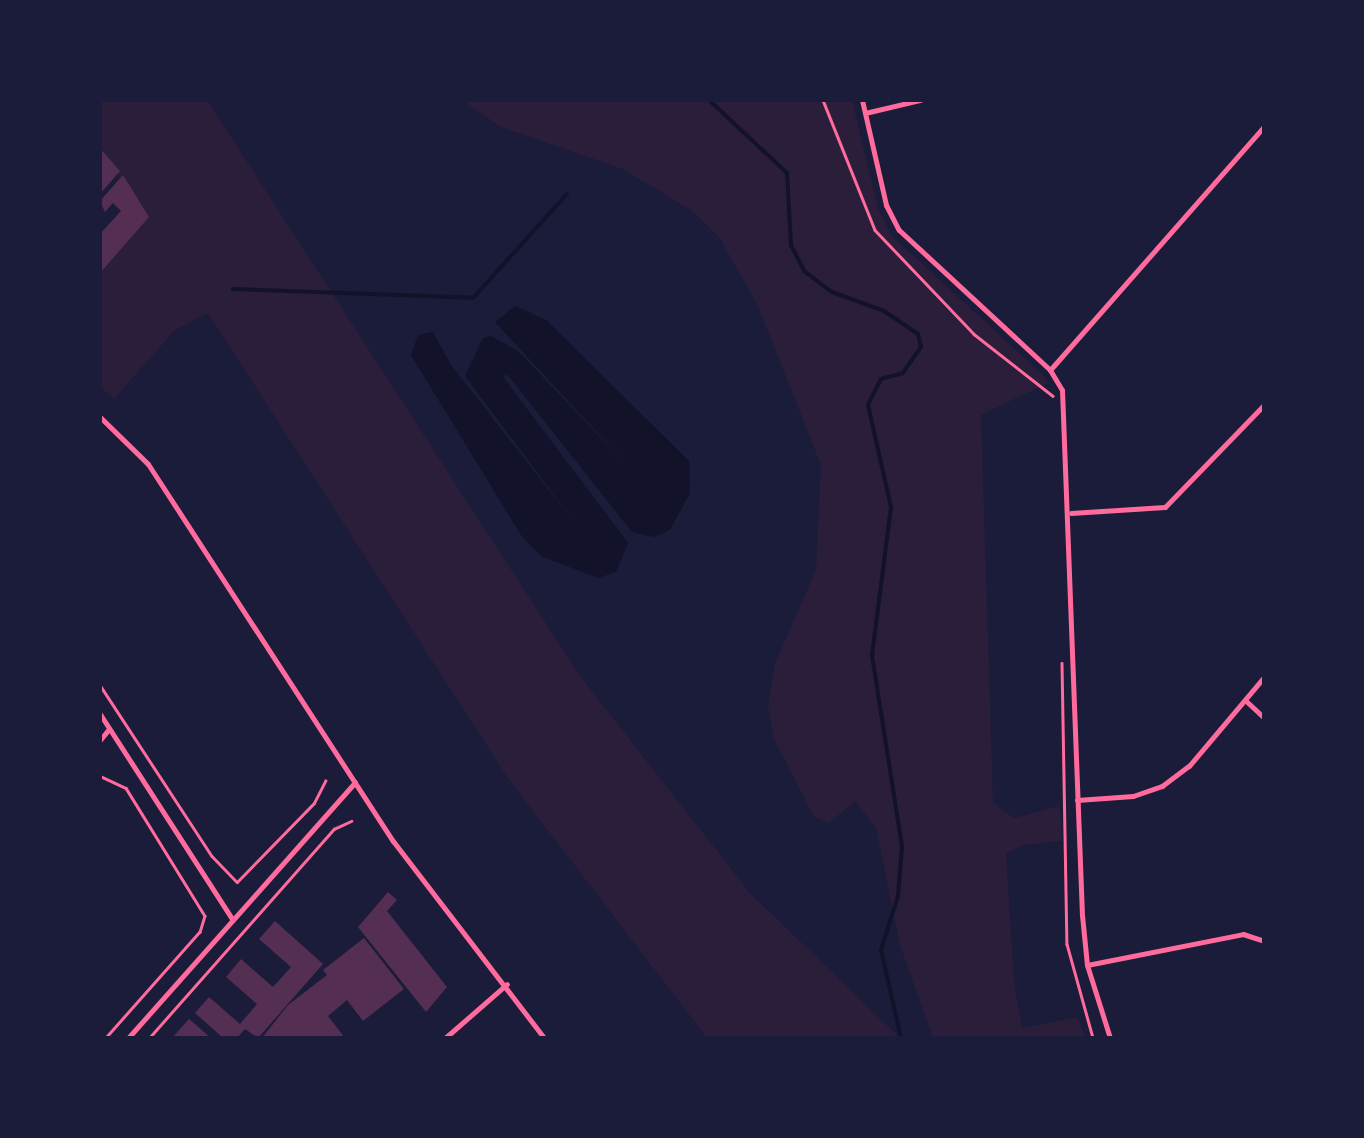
<!DOCTYPE html>
<html>
<head>
<meta charset="utf-8">
<style>
	body { margin:0 }
	#map { position:relative; width:1364px; height:1138px; overflow:hidden; background:#1b1b3a; font-family:"Asap Condensed",sans-serif }
	div>[style] { position:absolute }
	.green>* { inset:0; background:#2a1e3b }
	.water>* { inset:0; background:#12122b }
	.stream>* { height:4px; margin:-2px; padding:0 2px; transform-origin:2px; border-radius:2px; background:#12122b }
	.building>* { inset:0; background:#542f53 }
	.path>* { height:2.5px; margin:-1.25px; padding:0 1.25px; transform-origin:1.25px; border-radius:1.25px; background:#ff6b9d }
	.minor>* { height:5px; margin:-2.5px; padding:0 2.5px; transform-origin:2.5px; border-radius:2.5px; background:#ff6b9d }
	span { translate:-50% -50%; white-space:nowrap; text-align:center; line-height:1.15; -webkit-text-stroke:9px #1b1b3a; paint-order:stroke }
	.frame { position:absolute; inset:0; border:102px solid #1b1b3a; pointer-events:none }
</style>
</head>
<body>
<div id="map">
	<div class="green">
		<div style="clip-path:polygon(100px 100px,207px 100px,580px 676px,750px 893px,900px 1038px,707px 1038px,507px 777px,208px 313px,175px 330px,114px 399px,100px 387px,100px 270px,146px 219px,100px 145px)"></div>
		<div style="clip-path:polygon(462px 100px,852px 100px,878px 208px,892px 236px,1043px 375px,1048px 383px,981px 415px,993px 803px,1014px 818px,1060px 806px,1062px 841px,1023px 845px,1006px 854px,1014px 983px,1022px 1028px,1077px 1017px,1086px 1038px,933px 1038px,900px 945px,876px 828px,855px 801px,829px 823px,814px 817px,774px 739px,768px 706px,775px 664px,816px 570px,821px 465px,758px 306px,719px 237px,691px 210px,623px 169px,501px 127px)"></div>
	</div>
	<div class="water">
		<div style="clip-path:polygon(515px 306px,546px 320px,689px 461px,690px 493px,670px 530px,654px 537px,632px 532px,507px 374px,503px 377px,628px 543px,616px 572px,598px 578px,541px 556px,521px 535px,411px 355px,418px 335px,433px 332px,451px 365px,581px 531px,465px 376px,483px 338px,491px 336px,518px 351px,644px 483px,495px 322px)"></div>
	</div>
	<div class="stream">
		<div style="left:709px;top:100px;width:107px;rotate:43.1deg"></div>
		<div style="left:787px;top:173px;width:72px;rotate:86.8deg"></div>
		<div style="left:791px;top:245px;width:29px;rotate:63deg"></div>
		<div style="left:804px;top:271px;width:35px;rotate:37deg"></div>
		<div style="left:832px;top:292px;width:55px;rotate:20.1deg"></div>
		<div style="left:884px;top:311px;width:41px;rotate:34.1deg"></div>
		<div style="left:918px;top:334px;width:13px;rotate:77deg"></div>
		<div style="left:921px;top:347px;width:32px;rotate:125deg"></div>
		<div style="left:903px;top:373px;width:23px;rotate:165deg"></div>
		<div style="left:881px;top:379px;width:29px;rotate:117deg"></div>
		<div style="left:868px;top:405px;width:105px;rotate:77.3deg"></div>
		<div style="left:891px;top:507px;width:149px;rotate:97.3deg"></div>
		<div style="left:872px;top:655px;width:194px;rotate:81.1deg"></div>
		<div style="left:902px;top:847px;width:49px;rotate:94.7deg"></div>
		<div style="left:898px;top:896px;width:57px;rotate:107.5deg"></div>
		<div style="left:881px;top:950px;width:90px;rotate:77.2deg"></div>
		<div style="left:233px;top:289px;width:240px;rotate:2.1deg"></div>
		<div style="left:473px;top:298px;width:140px;rotate:-47.9deg"></div>
	</div>
	<div class="building">
		<div style="clip-path:polygon(100px 148px,120px 171px,100px 194px)"></div>
		<div style="clip-path:polygon(123px 175px,149px 217px,100px 273px,100px 234px,121px 211px,113px 203px,105px 212px,100px 201px)"></div>
		<div style="clip-path:polygon(388px 892px,397px 900px,387px 911px,447px 987px,426px 1012px,358px 927px)"></div>
		<div style="clip-path:polygon(275px 921px,323px 964px,258px 1038px,245px 1029px,237px 1038px,223px 1038px,195px 1013px,209px 997px,240px 1024px,257px 1004px,226px 977px,241px 959px,273px 987px,291px 967px,259px 939px)"></div>
		<div style="clip-path:polygon(364px 938px,404px 989px,363px 1021px,347px 1000px,328px 1016px,345px 1038px,262px 1038px,288px 1005px,327px 975px,323px 970px)"></div>
		<div style="clip-path:polygon(189px 1019px,211px 1038px,172px 1038px)"></div>
	</div>
	<div class="path">
		<div style="left:823px;top:100px;width:140px;rotate:68.2deg"></div>
		<div style="left:875px;top:230px;width:144px;rotate:46.4deg"></div>
		<div style="left:974px;top:334px;width:100px;rotate:38.1deg"></div>
		<div style="left:1062px;top:663px;width:281px;rotate:89deg"></div>
		<div style="left:1067px;top:944px;width:98px;rotate:74.5deg"></div>
		<div style="left:100px;top:685px;width:204px;rotate:56.8deg"></div>
		<div style="left:212px;top:856px;width:36px;rotate:46deg"></div>
		<div style="left:237px;top:882px;width:110px;rotate:-45.7deg"></div>
		<div style="left:314px;top:803px;width:25px;rotate:-63deg"></div>
		<div style="left:100px;top:776px;width:29px;rotate:25deg"></div>
		<div style="left:126px;top:788px;width:150px;rotate:58.3deg"></div>
		<div style="left:205px;top:916px;width:17px;rotate:107deg"></div>
		<div style="left:200px;top:932px;width:142px;rotate:131.6deg"></div>
		<div style="left:149px;top:1038px;width:279px;rotate:-48.5deg"></div>
		<div style="left:334px;top:829px;width:19px;rotate:-25deg"></div>
	</div>
	<div class="minor">
		<div style="left:862px;top:100px;width:108px;rotate:77.1deg"></div>
		<div style="left:886px;top:205px;width:28px;rotate:63deg"></div>
		<div style="left:899px;top:230px;width:206px;rotate:42.8deg"></div>
		<div style="left:1050px;top:370px;width:23px;rotate:59deg"></div>
		<div style="left:1062px;top:390px;width:525px;rotate:87.82deg"></div>
		<div style="left:1082px;top:915px;width:50px;rotate:84.3deg"></div>
		<div style="left:1087px;top:965px;width:77px;rotate:72.5deg"></div>
		<div style="left:865px;top:113px;width:57px;rotate:-13.3deg"></div>
		<div style="left:1050px;top:370px;width:325px;rotate:-48.7deg"></div>
		<div style="left:100px;top:417px;width:67px;rotate:44.4deg"></div>
		<div style="left:148px;top:464px;width:450px;rotate:57deg"></div>
		<div style="left:393px;top:841px;width:248px;rotate:52.5deg"></div>
		<div style="left:1071px;top:513px;width:94px;rotate:-3.7deg"></div>
		<div style="left:1165px;top:507px;width:142px;rotate:-45.9deg"></div>
		<div style="left:1245px;top:700px;width:26px;rotate:43deg"></div>
		<div style="left:100px;top:714px;width:245px;rotate:57.2deg"></div>
		<div style="left:100px;top:740px;width:14px;rotate:-51deg"></div>
		<div style="left:1077px;top:800px;width:56px;rotate:-4.1deg"></div>
		<div style="left:1133px;top:796px;width:31px;rotate:-19deg"></div>
		<div style="left:1162px;top:786px;width:34px;rotate:-37deg"></div>
		<div style="left:1189px;top:766px;width:116px;rotate:-49.9deg"></div>
		<div style="left:1087px;top:965px;width:159px;rotate:-11.2deg"></div>
		<div style="left:1243px;top:934px;width:22px;rotate:18deg"></div>
		<div style="left:128px;top:1038px;width:342px;rotate:-48.4deg"></div>
		<div style="left:445px;top:1038px;width:82px;rotate:-41.1deg"></div>
	</div>
	<div class="frame"></div>
</div>
</body>
</html>
